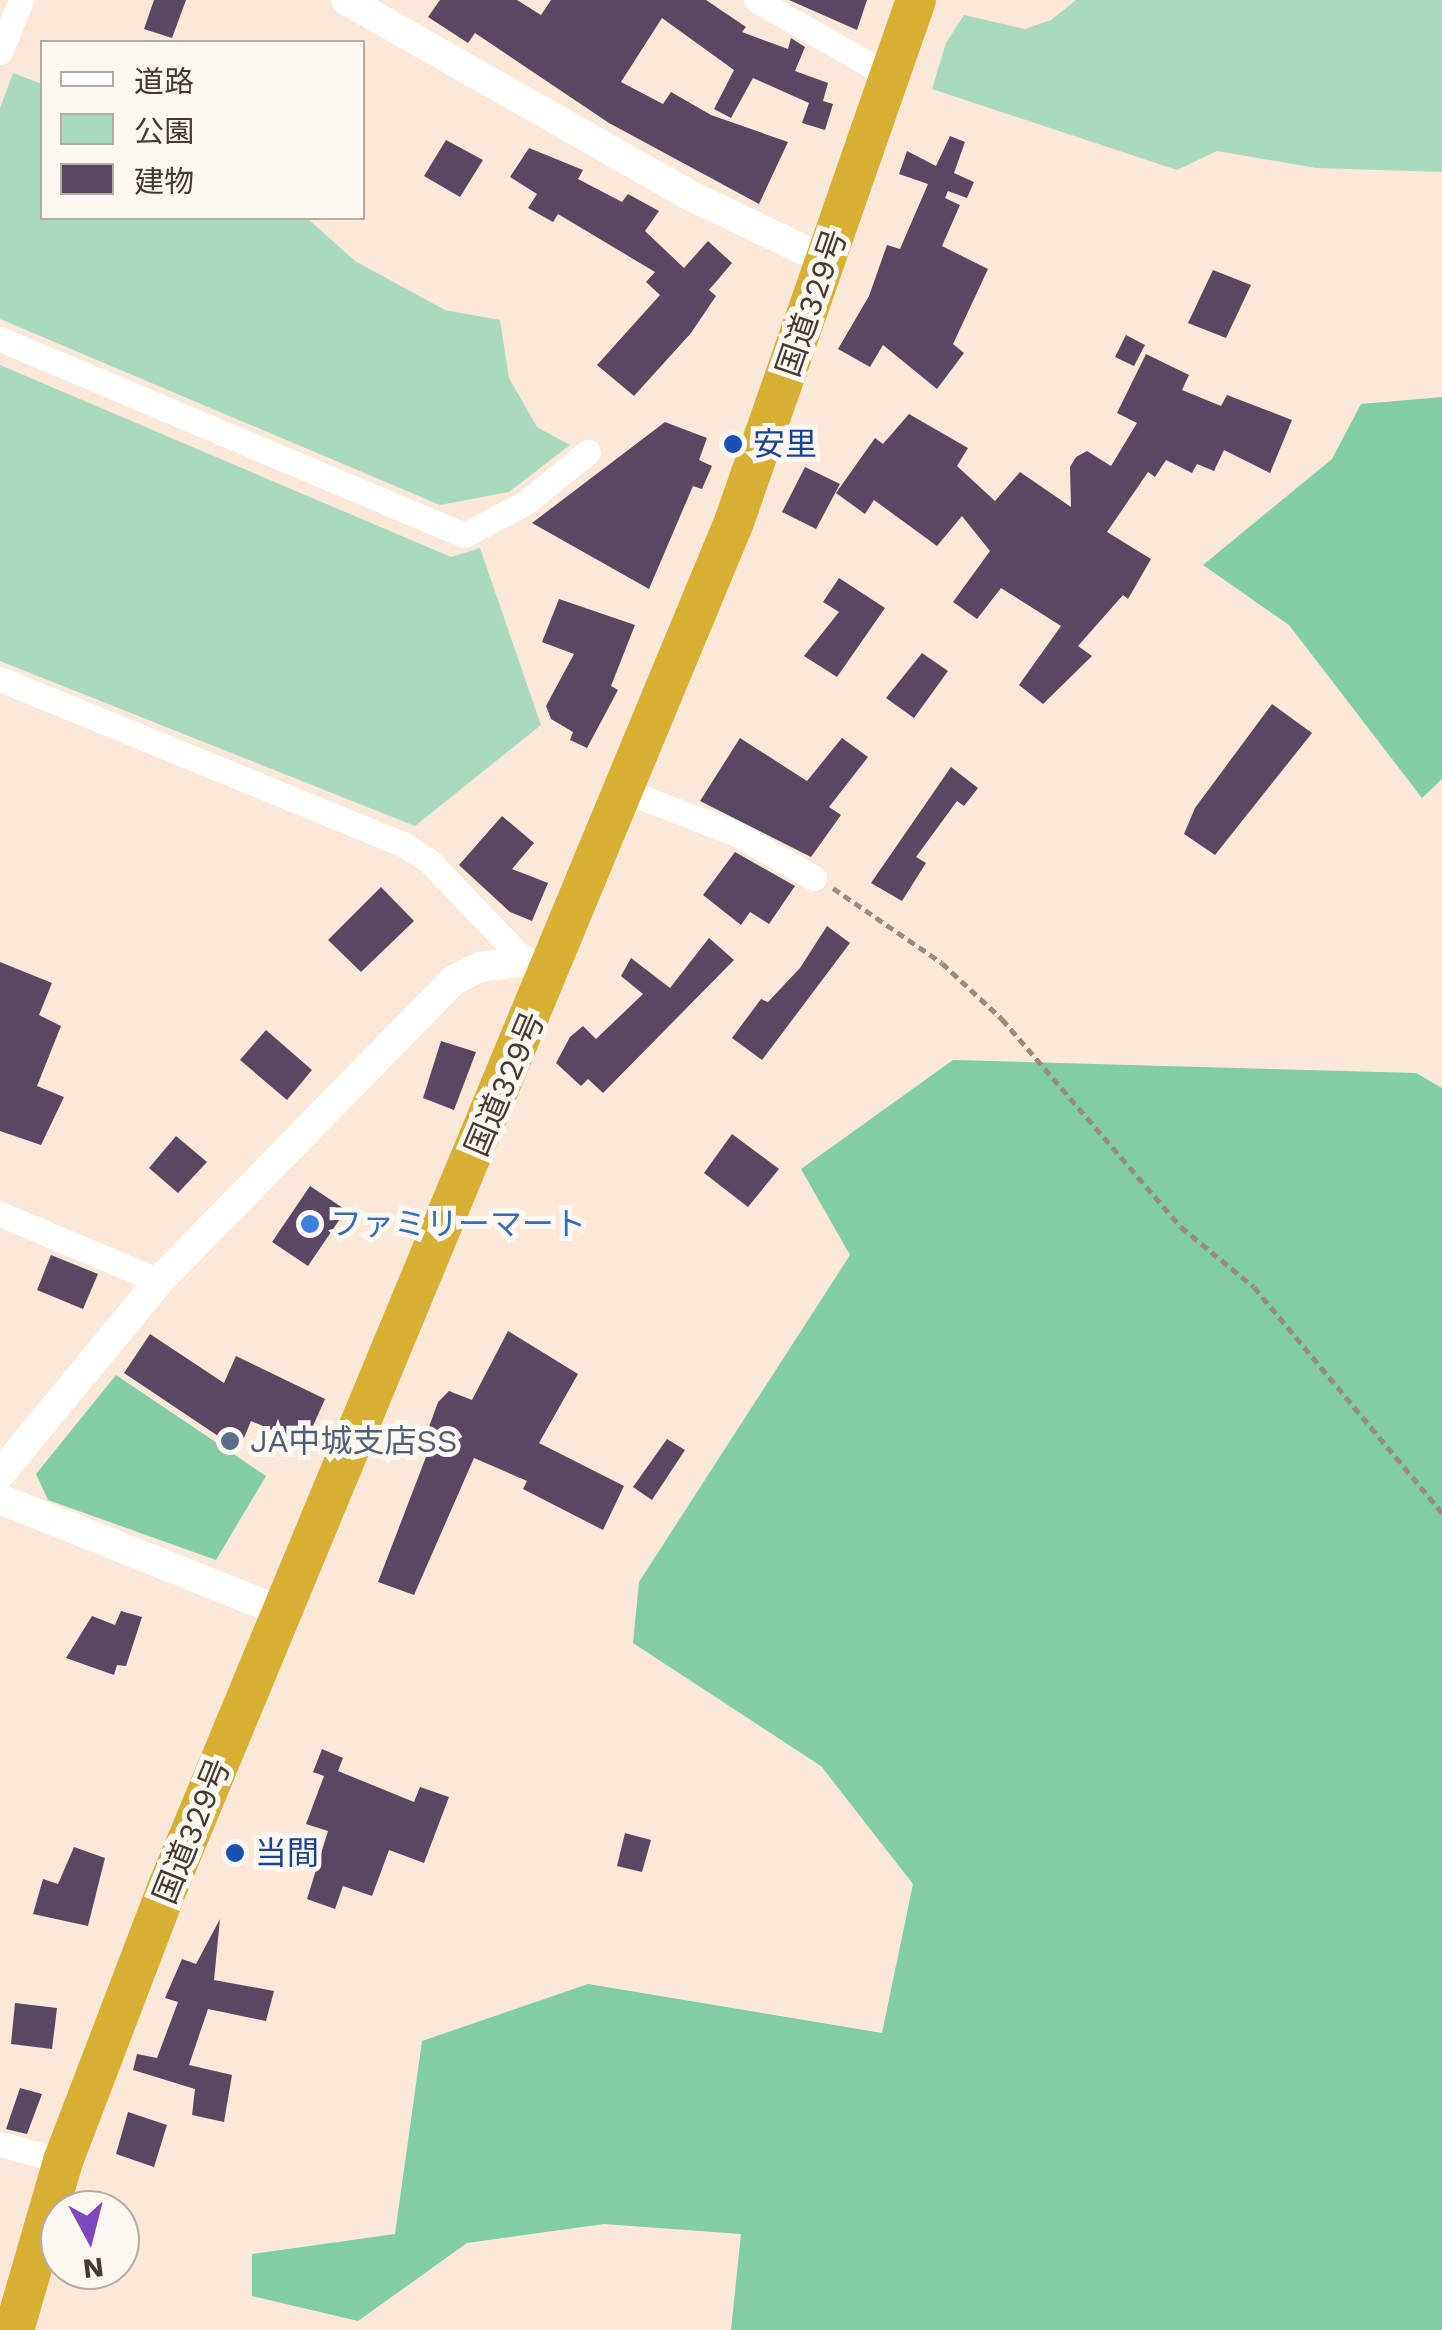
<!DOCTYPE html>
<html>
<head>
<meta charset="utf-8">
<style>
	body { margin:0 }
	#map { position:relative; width:1442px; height:2330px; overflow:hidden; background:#fbe8d9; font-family:"Work Sans","Noto Sans JP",sans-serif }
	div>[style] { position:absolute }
	.green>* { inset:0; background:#a9dac0 }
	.forest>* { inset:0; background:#80cda6 }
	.building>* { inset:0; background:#5a4863 }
	.path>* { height:5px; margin-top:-2.5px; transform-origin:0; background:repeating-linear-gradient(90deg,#9a8b7e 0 8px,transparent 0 13px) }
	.minor>* { height:25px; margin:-12.5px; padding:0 12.5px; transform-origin:12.5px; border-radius:12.5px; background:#fff }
	.tertiary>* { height:30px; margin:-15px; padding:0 15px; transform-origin:15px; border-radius:15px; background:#fff }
	.trunk>* { height:40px; margin:-20px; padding:0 20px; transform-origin:20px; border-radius:20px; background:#d6af33 }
	.dots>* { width:28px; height:28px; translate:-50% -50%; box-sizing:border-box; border:5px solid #fef8f3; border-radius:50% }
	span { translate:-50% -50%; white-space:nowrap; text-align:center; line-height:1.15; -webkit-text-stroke:10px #fef8f3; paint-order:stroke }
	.street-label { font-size:32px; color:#463a2f }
	.transit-label { font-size:32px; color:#164399 }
	.left { translate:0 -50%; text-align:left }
	.shop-label { font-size:32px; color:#366cbe }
	.service-label { font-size:32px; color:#4e5e75 }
	.legend { position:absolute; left:40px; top:40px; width:325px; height:180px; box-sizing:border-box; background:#fef8f3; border:2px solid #b4aca5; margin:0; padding:12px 18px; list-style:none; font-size:30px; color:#463a2f }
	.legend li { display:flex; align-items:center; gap:20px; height:50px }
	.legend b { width:50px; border:2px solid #b4aca5 }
	.north { position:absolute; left:40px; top:2190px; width:100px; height:100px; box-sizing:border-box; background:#fef8f3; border:2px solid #b4aca5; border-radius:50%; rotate:173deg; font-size:28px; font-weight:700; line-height:40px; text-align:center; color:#463a2f }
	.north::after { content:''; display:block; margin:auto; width:35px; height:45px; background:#8048be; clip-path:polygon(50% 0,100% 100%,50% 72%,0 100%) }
</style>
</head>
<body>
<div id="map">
	<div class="green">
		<div style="clip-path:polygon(1076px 0,1442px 0,1442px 172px,1316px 168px,1217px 151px,1177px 170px,932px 89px,946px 43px,964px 15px,1025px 29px,1051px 20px)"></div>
		<div style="clip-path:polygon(13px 73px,42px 84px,42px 218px,307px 218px,355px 261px,445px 310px,500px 320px,509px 378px,537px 427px,570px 445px,509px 492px,440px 505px,0 319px,0 108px)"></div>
		<div style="clip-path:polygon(0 365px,451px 557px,480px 548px,541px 725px,415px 826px,0 661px)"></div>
	</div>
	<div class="forest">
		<div style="clip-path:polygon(1442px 397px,1442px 779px,1422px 798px,1289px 625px,1203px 565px,1332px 459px,1361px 404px)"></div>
		<div style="clip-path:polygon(953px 1060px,1416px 1073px,1442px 1088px,1442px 2330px,731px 2330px,741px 2234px,604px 2224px,467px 2243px,358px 2321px,252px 2296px,252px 2254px,395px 2234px,422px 2041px,588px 1984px,882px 2033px,913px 1884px,821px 1766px,633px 1643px,639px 1582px,850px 1255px,801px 1169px)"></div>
		<div style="clip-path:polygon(116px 1375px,266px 1476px,216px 1560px,48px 1500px,36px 1474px)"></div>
	</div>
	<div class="building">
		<div style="clip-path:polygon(154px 0,186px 0,172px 38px,144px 29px)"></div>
		<div style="clip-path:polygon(440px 0,517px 0,541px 15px,551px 0,706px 0,746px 27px,742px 32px,788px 49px,791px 38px,805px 47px,795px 71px,828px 83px,823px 101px,833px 104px,825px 130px,802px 123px,809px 103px,753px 78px,731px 118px,714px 109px,734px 70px,662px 18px,621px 82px,663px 104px,671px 92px,711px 115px,788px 142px,759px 204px,609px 123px,475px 33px,468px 43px,428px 17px)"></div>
		<div style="clip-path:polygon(789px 0,867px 0,857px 30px)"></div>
		<div style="clip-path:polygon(950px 136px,965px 142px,954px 173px,974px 182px,967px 198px,948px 191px,945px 198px,960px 205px,942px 246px,988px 269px,953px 344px,964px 353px,937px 389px,883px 345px,870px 367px,838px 349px,869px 296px,887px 245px,900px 249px,928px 184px,899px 174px,907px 151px,936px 166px)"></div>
		<div style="clip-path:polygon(446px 140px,483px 160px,460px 197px,424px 176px)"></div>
		<div style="clip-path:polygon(529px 148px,583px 170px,578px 179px,622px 202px,628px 194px,659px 211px,645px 231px,684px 268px,708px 241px,732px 263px,709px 290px,716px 296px,691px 333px,634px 396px,597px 365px,660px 295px,646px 282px,655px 272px,558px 214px,553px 222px,528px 208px,537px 194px,510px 177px)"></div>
		<div style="clip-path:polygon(1213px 270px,1251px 285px,1226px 338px,1188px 323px)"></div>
		<div style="clip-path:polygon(1126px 335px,1145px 345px,1134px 366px,1115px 357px)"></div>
		<div style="clip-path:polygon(1146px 354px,1189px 375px,1182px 390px,1221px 406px,1227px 395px,1292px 420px,1270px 473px,1224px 450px,1214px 471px,1197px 464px,1192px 473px,1166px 460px,1155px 477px,1148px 472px,1107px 532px,1151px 559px,1128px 599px,1123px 595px,1078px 646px,1092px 656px,1043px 704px,1019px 685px,1061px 626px,1001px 588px,977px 619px,953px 602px,990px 551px,962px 516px,937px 546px,874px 500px,865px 514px,836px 493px,875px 438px,883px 444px,909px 414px,968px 448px,957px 466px,995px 501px,1020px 472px,1071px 507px,1070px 467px,1076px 457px,1087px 451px,1111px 466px,1137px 423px,1117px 413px)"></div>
		<div style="clip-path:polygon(665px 422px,707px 438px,699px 460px,712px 466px,702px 489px,693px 486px,649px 589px,532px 523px)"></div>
		<div style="clip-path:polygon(805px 467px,840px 484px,816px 529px,782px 512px)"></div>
		<div style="clip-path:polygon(839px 578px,885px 608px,837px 677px,804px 656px,839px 612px,823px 602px)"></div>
		<div style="clip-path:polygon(559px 599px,635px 625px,611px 686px,618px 690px,587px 748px,570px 740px,573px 732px,551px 719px,546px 706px,574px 654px,542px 642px)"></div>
		<div style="clip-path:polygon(922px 653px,948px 671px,914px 718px,886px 698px)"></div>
		<div style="clip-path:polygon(1272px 704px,1312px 733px,1215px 855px,1184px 834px,1195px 808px)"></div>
		<div style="clip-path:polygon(740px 738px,807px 781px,842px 738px,868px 757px,829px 807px,841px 815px,811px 857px,700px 801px)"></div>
		<div style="clip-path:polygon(951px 767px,978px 788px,964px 806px,957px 801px,916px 857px,926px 863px,902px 901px,871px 883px)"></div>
		<div style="clip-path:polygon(502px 816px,534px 843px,512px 869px,548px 883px,532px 921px,510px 912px,459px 865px)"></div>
		<div style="clip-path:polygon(735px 852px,795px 886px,769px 924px,750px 912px,741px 925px,703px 895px)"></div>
		<div style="clip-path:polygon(381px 887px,414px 921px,361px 972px,328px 940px)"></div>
		<div style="clip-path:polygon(827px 926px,850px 943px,762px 1060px,732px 1038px,761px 999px,768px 1002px,800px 968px)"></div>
		<div style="clip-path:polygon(709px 938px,734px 960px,603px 1093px,588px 1079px,581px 1086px,556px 1063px,570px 1037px,583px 1026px,596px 1039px,643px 994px,621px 976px,631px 958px,670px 988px)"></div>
		<div style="clip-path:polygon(0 962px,52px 983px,39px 1015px,61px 1026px,37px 1086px,64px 1097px,41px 1145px,0 1131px)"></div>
		<div style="clip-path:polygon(266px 1030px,312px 1070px,287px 1100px,240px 1060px)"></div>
		<div style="clip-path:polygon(441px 1041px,476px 1052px,454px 1110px,423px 1098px)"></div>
		<div style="clip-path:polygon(732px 1134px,779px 1169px,748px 1207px,704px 1173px)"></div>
		<div style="clip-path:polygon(176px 1136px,207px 1162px,178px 1193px,149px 1168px)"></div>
		<div style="clip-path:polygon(310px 1186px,346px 1210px,308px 1266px,272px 1242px)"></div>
		<div style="clip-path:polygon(51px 1255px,98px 1274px,83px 1309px,37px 1290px)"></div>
		<div style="clip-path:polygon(508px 1331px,578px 1374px,539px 1443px,624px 1486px,603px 1530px,523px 1489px,527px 1481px,474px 1458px,414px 1595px,378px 1582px,431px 1444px,424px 1441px,438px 1402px,449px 1391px,472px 1400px)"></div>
		<div style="clip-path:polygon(150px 1334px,224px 1383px,236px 1356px,325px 1399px,305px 1444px,251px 1421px,239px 1450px,124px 1373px)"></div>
		<div style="clip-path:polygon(667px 1439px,685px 1450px,652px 1500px,633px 1487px)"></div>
		<div style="clip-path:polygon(121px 1611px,142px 1617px,126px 1666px,117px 1665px,114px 1675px,66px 1658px,92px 1616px,115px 1625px)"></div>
		<div style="clip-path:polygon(322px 1749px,343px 1758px,338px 1771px,414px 1802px,420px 1787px,449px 1797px,424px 1863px,389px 1850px,372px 1896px,343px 1886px,335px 1909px,307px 1899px,328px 1831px,306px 1824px,324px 1776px,313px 1772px)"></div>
		<div style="clip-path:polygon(625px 1833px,651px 1840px,642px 1872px,617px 1866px)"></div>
		<div style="clip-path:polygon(74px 1847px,105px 1858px,88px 1926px,33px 1914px,43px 1879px,58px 1884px)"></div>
		<div style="clip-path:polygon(220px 1919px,214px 1980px,274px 1991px,266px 2021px,208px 2009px,189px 2065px,232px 2075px,224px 2122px,192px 2115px,195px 2089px,133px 2070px,137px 2054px,157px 2058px,178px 2002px,165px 1998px,182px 1959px,196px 1964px)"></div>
		<div style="clip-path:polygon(15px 2003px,57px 2008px,52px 2049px,11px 2044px)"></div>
		<div style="clip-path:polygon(20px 2088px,42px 2094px,27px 2134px,6px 2129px)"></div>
		<div style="clip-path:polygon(128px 2112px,167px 2125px,154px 2167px,116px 2154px)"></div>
	</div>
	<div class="path">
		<div style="left:833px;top:888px;width:132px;rotate:34.5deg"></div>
		<div style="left:942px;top:963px;width:82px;rotate:43deg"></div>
		<div style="left:1002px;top:1019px;width:274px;rotate:49.3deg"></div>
		<div style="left:1181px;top:1227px;width:94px;rotate:39.4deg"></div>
		<div style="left:1254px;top:1287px;width:294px;rotate:50.2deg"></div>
	</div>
	<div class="minor">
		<div style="left:756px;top:0;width:154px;rotate:29.6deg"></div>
		<div style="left:0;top:52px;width:56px;rotate:-68deg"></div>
		<div style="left:0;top:339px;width:504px;rotate:22.9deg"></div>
		<div style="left:464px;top:535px;width:69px;rotate:-27.7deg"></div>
		<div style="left:525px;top:503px;width:81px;rotate:-39deg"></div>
		<div style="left:0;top:679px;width:435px;rotate:22.3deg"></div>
		<div style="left:403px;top:844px;width:31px;rotate:33deg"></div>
		<div style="left:429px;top:861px;width:139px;rotate:46.2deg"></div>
		<div style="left:627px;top:792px;width:116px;rotate:20.8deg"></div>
		<div style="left:735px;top:833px;width:91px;rotate:29.7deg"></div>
		<div style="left:0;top:1214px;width:173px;rotate:22.8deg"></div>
		<div style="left:0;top:2144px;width:65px;rotate:15.1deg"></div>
	</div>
	<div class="tertiary">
		<div style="left:346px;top:0;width:395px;rotate:29.6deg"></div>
		<div style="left:689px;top:195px;width:153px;rotate:25.6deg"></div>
		<div style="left:0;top:1474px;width:250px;rotate:-50.5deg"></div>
		<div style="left:159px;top:1281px;width:421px;rotate:-45.6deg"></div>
		<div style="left:454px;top:980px;width:29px;rotate:-27deg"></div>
		<div style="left:480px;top:967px;width:45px;rotate:-7.6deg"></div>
		<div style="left:525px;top:961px;width:30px;rotate:20deg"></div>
		<div style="left:0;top:1499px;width:305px;rotate:21.8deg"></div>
	</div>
	<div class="trunk">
		<div style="left:14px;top:2330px;width:176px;rotate:-73.8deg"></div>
		<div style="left:63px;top:2161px;width:297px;rotate:-69.1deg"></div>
		<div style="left:169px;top:1884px;width:1475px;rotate:-67.47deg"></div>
		<div style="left:734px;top:522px;width:553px;rotate:-70.78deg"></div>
	</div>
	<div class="dots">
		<div style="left:733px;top:444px;background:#1a4fb4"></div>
		<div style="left:310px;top:1224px;background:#3f7fe0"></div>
		<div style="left:230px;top:1441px;background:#5c6f8a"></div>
		<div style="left:235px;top:1853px;background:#1a4fb4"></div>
	</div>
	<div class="street-label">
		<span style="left:812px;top:303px;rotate:-71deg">国道329号</span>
		<span style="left:505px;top:1084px;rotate:-67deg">国道329号</span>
		<span style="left:192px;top:1831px;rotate:-68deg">国道329号</span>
	</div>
	<div class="transit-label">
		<span class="left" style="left:753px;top:444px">安里</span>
		<span class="left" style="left:255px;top:1853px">当間</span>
	</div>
	<div class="shop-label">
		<span class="left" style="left:330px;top:1224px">ファミリーマート</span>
	</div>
	<div class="service-label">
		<span class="left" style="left:250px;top:1441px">JA中城支店SS</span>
	</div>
	<ul class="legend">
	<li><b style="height:12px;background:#fff"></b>道路</li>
	<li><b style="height:28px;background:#a9dac0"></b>公園</li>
	<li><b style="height:28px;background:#5a4863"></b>建物</li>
	</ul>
	<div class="north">N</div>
</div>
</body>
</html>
